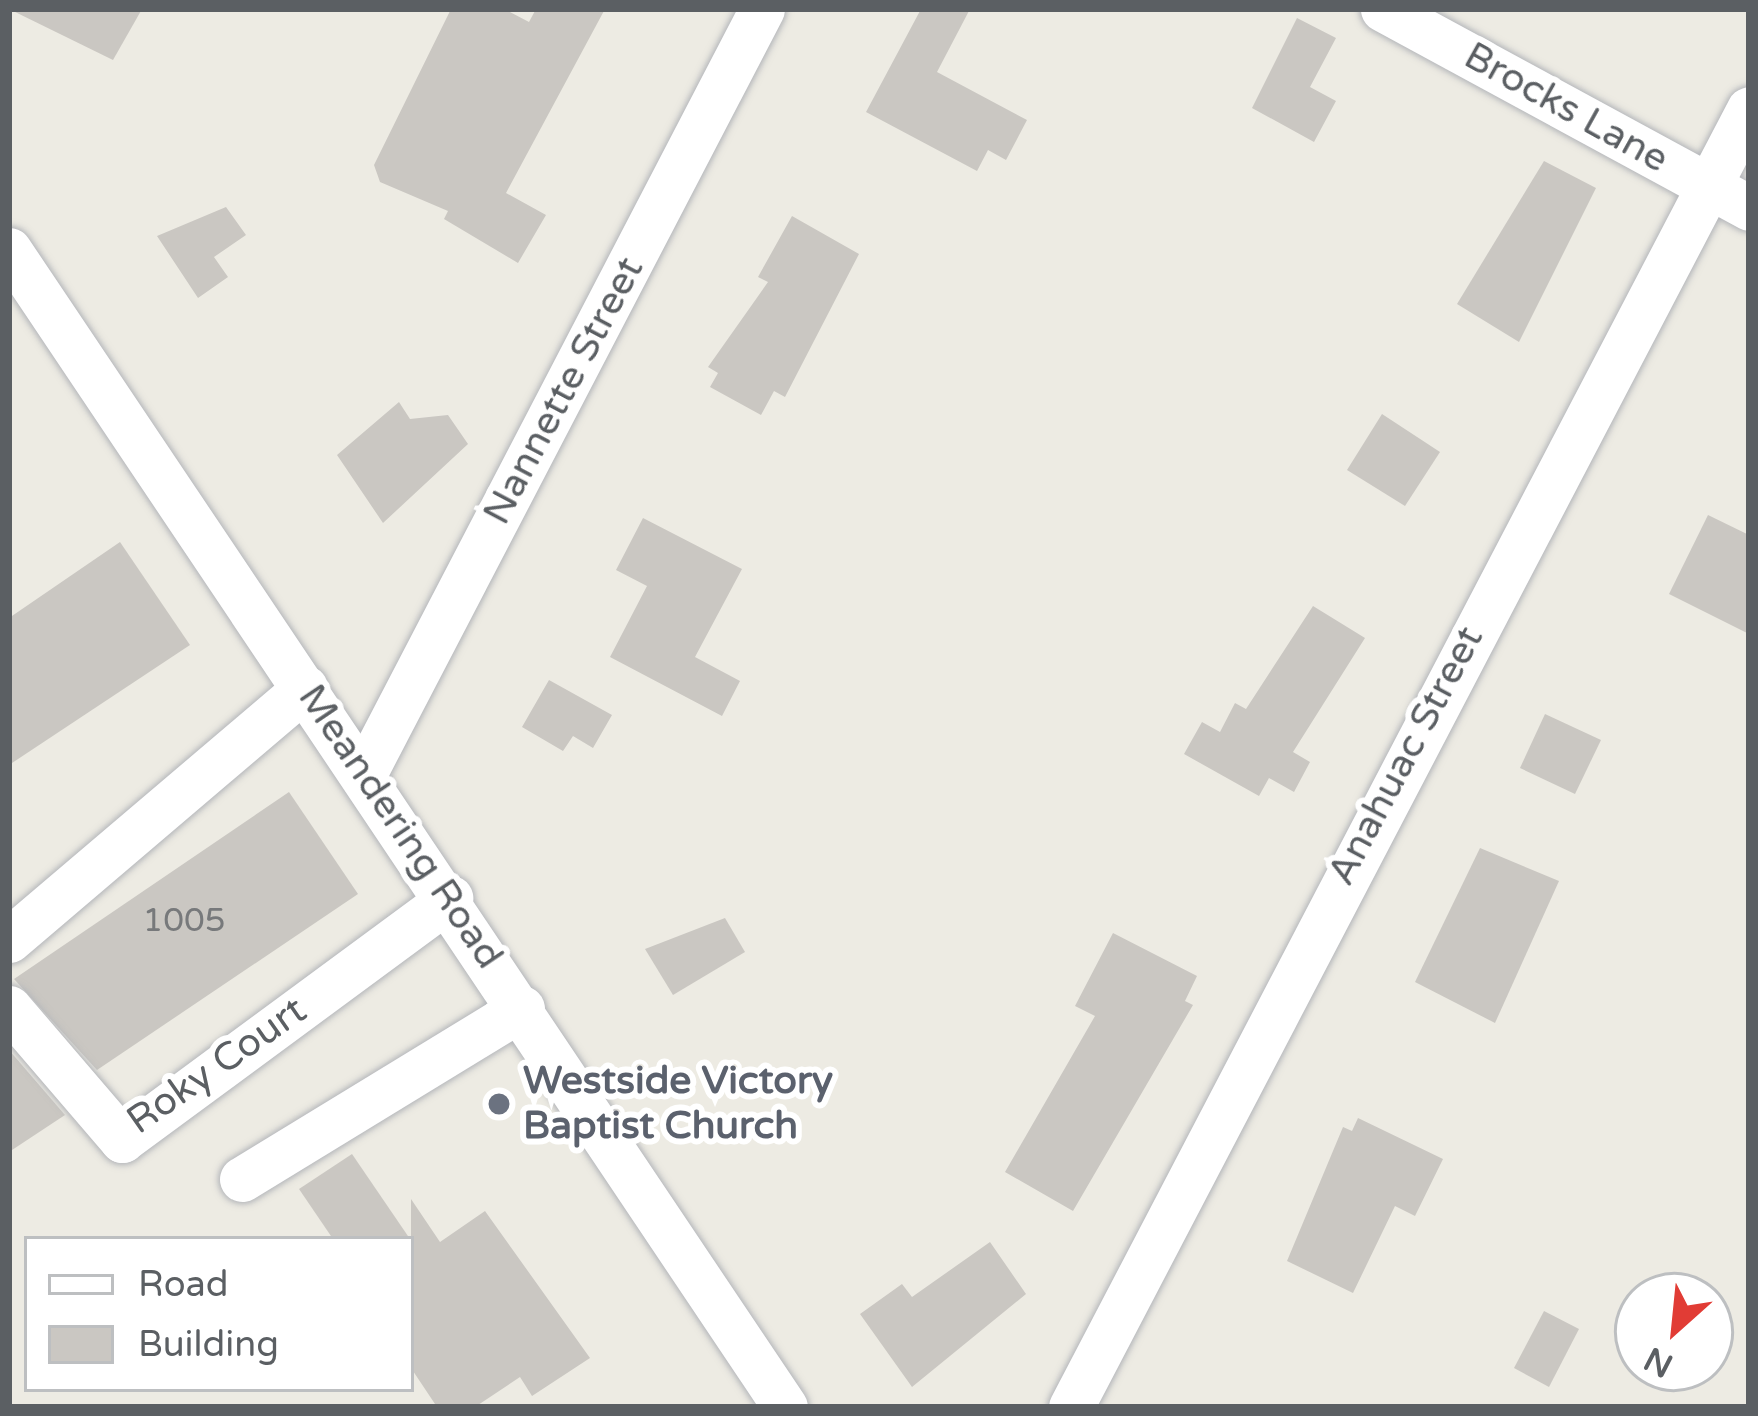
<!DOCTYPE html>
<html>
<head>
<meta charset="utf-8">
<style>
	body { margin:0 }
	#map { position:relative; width:1758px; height:1416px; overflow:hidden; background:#edebe3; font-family:"Varela Round",sans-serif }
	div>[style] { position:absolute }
	.building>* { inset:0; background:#cac7c2 }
	.roads { filter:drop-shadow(0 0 3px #b4b6ba) drop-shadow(0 0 3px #b4b6ba) }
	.minor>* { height:45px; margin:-22.5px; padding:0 22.5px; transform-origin:22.5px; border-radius:22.5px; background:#fff }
	.dots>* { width:33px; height:33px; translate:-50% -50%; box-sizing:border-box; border:6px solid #fff; border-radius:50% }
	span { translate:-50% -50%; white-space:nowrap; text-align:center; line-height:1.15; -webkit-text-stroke:12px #fff; paint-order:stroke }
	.number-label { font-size:33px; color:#77797b }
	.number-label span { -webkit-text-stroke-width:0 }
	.street-label { font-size:39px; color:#5b5f63 }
	.worship-label { font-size:39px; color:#5b616d; font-weight:700 }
	.left { translate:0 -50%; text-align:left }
	.frame { position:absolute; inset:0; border:12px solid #5b5f63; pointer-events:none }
	.legend { position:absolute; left:24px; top:1236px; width:390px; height:156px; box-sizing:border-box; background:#fff; border:3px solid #bdbfc1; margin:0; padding:15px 21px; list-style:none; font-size:36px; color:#5b5f63 }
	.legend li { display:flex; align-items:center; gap:24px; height:60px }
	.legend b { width:60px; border:3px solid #bdbfc1 }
	.north { position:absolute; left:1614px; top:1272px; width:120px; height:120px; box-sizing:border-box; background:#fff; border:3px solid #bdbfc1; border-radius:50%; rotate:207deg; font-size:33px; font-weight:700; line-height:48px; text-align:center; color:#5b5f63 }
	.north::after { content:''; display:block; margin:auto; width:42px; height:54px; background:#e13c35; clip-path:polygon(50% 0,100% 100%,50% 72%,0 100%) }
</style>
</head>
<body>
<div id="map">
	<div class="building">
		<div style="clip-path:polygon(9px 9px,142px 9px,113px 60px)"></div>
		<div style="clip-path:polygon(451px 9px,504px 9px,529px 22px,536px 9px,605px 9px,506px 193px,546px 215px,518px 263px,444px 219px,448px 211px,380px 182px,374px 165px)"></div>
		<div style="clip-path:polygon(921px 9px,970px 9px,937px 72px,1027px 120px,1006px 160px,988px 150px,977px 171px,866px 112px)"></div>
		<div style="clip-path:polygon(1297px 18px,1336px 38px,1310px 87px,1336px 101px,1314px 142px,1252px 108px)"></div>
		<div style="clip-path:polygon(1544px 161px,1596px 188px,1519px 342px,1457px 304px)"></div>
		<div style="clip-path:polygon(226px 207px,246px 235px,214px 257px,228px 277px,198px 298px,157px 236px)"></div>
		<div style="clip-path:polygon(792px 216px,859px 254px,785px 397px,774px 391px,761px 415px,710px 387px,718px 373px,708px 367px,768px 282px,758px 277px)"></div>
		<div style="clip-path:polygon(399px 402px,410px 419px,448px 415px,468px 444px,383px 523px,337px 455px)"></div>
		<div style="clip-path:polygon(1382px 414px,1440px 452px,1405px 506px,1347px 470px)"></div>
		<div style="clip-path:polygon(1708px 515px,1749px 535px,1749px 634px,1669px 594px)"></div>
		<div style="clip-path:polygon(643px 518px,742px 569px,695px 657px,740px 681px,722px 716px,610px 657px,647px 586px,616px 570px)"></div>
		<div style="clip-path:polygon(120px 542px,190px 645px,9px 765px,9px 618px)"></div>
		<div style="clip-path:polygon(1313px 606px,1365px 638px,1293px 752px,1310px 762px,1294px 792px,1269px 778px,1259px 796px,1184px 754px,1202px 722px,1220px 732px,1235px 703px,1246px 709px)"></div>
		<div style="clip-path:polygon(549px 680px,612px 715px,593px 748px,573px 736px,563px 751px,522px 727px)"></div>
		<div style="clip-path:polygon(1545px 714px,1601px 740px,1575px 794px,1520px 768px)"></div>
		<div style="clip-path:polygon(289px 792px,358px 894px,97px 1070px,14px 979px)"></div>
		<div style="clip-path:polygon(1480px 848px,1559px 881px,1495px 1023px,1415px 982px)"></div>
		<div style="clip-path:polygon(725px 918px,745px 952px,673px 995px,645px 949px)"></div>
		<div style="clip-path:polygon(1113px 933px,1197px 976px,1185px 1001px,1193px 1005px,1073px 1211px,1005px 1172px,1095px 1016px,1075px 1006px)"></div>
		<div style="clip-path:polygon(9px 1050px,65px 1115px,9px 1152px)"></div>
		<div style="clip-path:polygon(1358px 1118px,1443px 1159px,1415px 1216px,1395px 1206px,1353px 1293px,1287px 1261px,1343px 1127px,1352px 1131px)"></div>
		<div style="clip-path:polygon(352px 1154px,410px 1239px,333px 1239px,299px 1189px)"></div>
		<div style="clip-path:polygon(411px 1199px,440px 1242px,485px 1211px,590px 1358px,532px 1396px,520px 1377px,475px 1407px,437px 1407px,411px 1368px)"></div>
		<div style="clip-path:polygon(990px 1242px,1026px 1294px,912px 1387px,860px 1314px,902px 1284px,912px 1297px)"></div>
		<div style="clip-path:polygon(1544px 1311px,1579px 1329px,1549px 1387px,1514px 1368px)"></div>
	</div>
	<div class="roads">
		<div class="minor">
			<div style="left:1383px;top:9px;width:417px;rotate:28.5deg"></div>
			<div style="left:9px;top:250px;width:1393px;rotate:56.15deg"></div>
			<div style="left:365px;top:772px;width:860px;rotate:-62.51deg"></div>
			<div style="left:9px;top:940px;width:389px;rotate:-40.4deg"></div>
			<div style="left:9px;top:1008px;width:174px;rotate:49.4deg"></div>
			<div style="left:122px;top:1140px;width:408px;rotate:-36.4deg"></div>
			<div style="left:242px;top:1179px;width:328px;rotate:-31.4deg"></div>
			<div style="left:1071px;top:1407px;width:1464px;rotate:-62.42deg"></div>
		</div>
	</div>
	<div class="dots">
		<div style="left:499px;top:1104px;background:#6b7280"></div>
	</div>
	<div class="number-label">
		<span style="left:184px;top:921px">1005</span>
	</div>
	<div class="street-label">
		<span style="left:1566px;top:108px;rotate:29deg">Brocks Lane</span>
		<span style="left:564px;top:391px;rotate:-62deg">Nannette Street</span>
		<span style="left:1406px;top:756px;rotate:-62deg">Anahuac Street</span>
		<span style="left:400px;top:827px;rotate:56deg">Meandering Road</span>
		<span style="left:217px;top:1066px;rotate:-35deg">Roky Court</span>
	</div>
	<div class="worship-label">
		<span class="left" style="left:523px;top:1104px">Westside Victory<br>Baptist Church</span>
	</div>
	<div class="frame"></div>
	<ul class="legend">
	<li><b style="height:15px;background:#fff"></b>Road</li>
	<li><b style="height:33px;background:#cac7c2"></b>Building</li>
	</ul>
	<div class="north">N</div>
</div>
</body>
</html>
